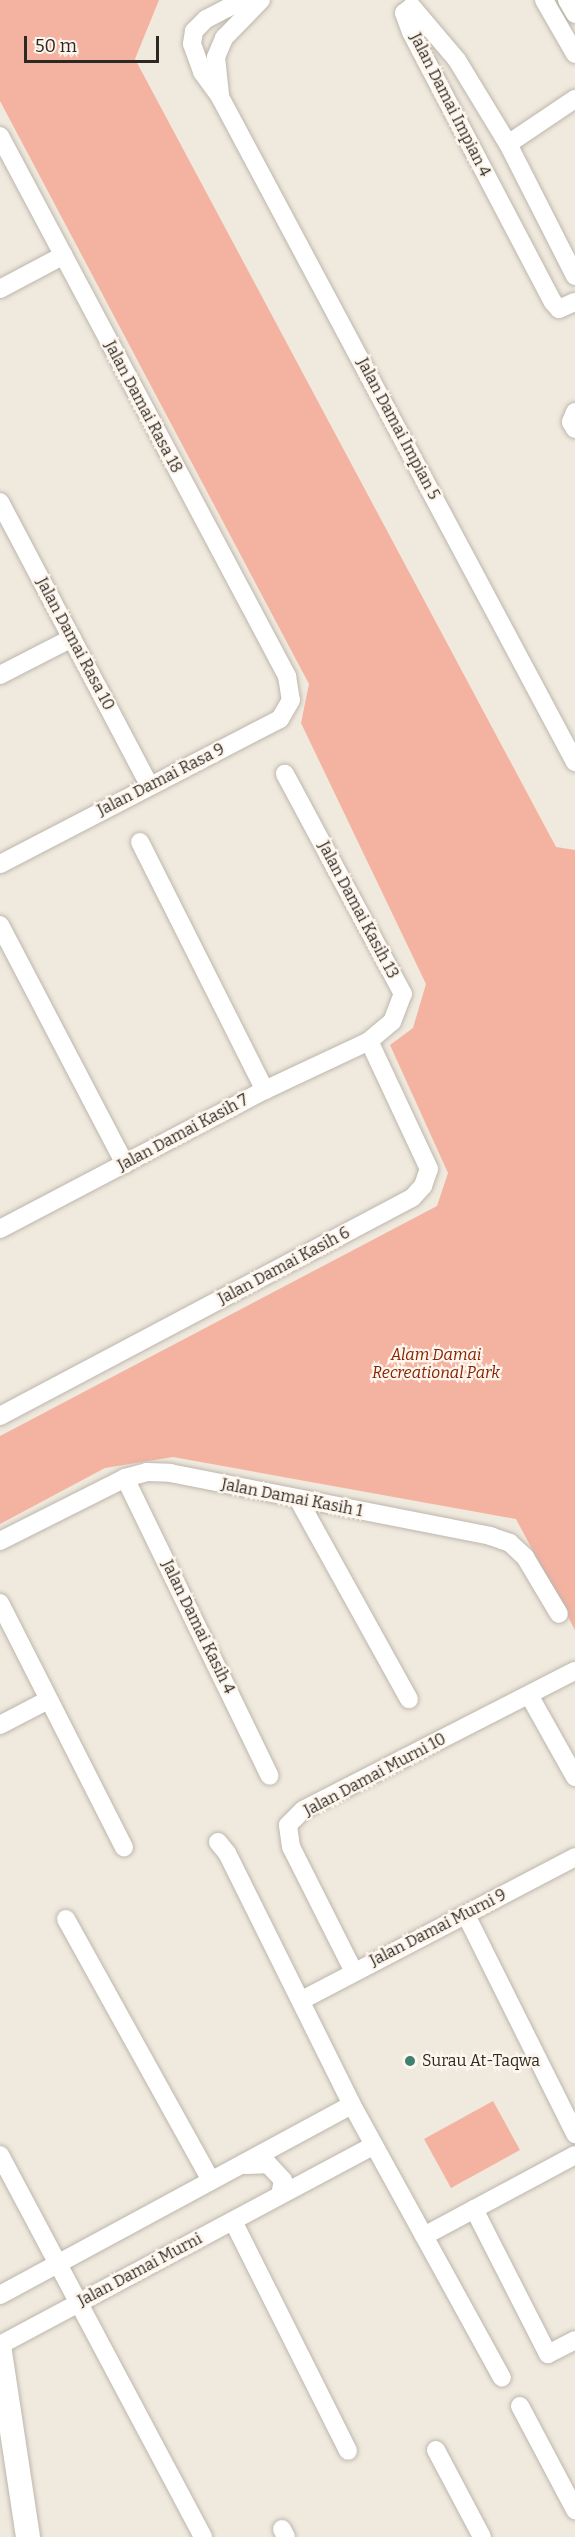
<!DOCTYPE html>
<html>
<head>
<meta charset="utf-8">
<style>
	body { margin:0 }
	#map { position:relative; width:575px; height:2537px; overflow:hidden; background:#f0e9de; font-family:Bitter,serif }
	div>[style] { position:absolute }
	.green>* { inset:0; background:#f4b3a1 }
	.roads { filter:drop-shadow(0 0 2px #bdb6ac) drop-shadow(0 0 2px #bdb6ac) }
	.minor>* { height:18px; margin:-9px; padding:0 9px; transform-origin:9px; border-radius:9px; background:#fff }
	.tertiary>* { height:24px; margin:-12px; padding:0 12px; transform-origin:12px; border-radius:12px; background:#fff }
	.dots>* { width:16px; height:16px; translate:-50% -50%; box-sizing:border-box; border:3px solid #fef6ec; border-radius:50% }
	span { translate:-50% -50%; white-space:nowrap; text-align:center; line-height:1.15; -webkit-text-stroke:4.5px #fef6ec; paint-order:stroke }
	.street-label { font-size:16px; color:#2c2925 }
	.park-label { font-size:16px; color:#852100; font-style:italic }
	.poi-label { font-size:16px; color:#2c2925 }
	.left { translate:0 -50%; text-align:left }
	.scale { position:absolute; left:24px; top:36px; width:135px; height:27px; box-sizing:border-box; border:3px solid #2c2925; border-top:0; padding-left:8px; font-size:18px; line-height:21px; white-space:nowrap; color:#2c2925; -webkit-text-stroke:4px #fef6ec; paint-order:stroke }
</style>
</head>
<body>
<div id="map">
	<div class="green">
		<div style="clip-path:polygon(0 0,159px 0,135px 59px,556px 847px,575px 850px,575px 1630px,516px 1519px,173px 1457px,105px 1468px,0 1524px,0 1436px,437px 1206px,448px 1173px,390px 1045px,413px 1028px,426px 984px,301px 723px,309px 684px,0 101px)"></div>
		<div style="clip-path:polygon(493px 2101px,520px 2150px,451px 2188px,424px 2139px)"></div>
	</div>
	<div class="roads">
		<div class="minor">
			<div style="left:243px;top:0;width:42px;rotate:152.8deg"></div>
			<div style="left:206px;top:19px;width:17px;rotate:135deg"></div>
			<div style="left:194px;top:31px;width:13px;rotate:99deg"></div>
			<div style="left:192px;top:44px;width:30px;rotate:70deg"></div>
			<div style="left:202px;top:72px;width:31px;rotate:54deg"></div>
			<div style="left:220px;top:97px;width:754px;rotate:61.91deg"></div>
			<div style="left:544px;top:0;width:62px;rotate:60.1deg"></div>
			<div style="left:567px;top:0;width:16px;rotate:60deg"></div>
			<div style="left:220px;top:95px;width:38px;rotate:-96deg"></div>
			<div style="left:216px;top:57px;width:21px;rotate:-67deg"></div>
			<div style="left:224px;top:38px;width:53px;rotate:-45.8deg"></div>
			<div style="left:0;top:136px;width:612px;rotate:62.01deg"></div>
			<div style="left:287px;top:676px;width:24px;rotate:81deg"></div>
			<div style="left:291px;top:700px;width:22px;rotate:120deg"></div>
			<div style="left:280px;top:719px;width:315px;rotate:152.6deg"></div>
			<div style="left:508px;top:144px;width:81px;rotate:-33.9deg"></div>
			<div style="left:575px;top:276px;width:148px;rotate:-116.9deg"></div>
			<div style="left:508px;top:144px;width:98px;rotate:-121.3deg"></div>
			<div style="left:457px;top:60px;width:70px;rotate:-130.3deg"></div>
			<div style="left:412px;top:7px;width:10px;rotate:143deg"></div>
			<div style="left:404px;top:13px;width:20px;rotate:70deg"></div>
			<div style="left:411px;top:32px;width:305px;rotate:62.3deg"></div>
			<div style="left:553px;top:302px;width:9px;rotate:49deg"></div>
			<div style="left:559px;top:309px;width:17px;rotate:-24deg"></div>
			<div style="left:0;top:289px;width:72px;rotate:-28deg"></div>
			<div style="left:575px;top:412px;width:11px;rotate:112deg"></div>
			<div style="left:571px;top:422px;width:8px;rotate:60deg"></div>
			<div style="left:0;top:502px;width:321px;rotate:62.2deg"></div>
			<div style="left:0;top:675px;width:81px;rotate:-27.2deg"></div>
			<div style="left:140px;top:842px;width:278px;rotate:63.3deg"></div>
			<div style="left:0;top:925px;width:270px;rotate:62.4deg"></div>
			<div style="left:0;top:1229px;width:299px;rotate:-27.7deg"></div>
			<div style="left:265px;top:1090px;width:115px;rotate:-25.2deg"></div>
			<div style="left:369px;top:1041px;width:30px;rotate:-40deg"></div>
			<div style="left:392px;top:1022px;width:30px;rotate:-69deg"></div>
			<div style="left:403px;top:994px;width:250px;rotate:-118.2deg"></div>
			<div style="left:0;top:1416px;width:467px;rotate:-27.9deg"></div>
			<div style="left:413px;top:1197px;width:15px;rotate:-48deg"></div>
			<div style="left:423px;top:1186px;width:18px;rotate:-71deg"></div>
			<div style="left:429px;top:1169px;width:141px;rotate:-115.1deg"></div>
			<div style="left:125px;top:1478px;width:331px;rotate:64.1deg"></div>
			<div style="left:298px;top:1499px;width:229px;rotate:61deg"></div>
			<div style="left:0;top:1541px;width:140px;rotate:-26.7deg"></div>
			<div style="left:125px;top:1478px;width:23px;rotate:-15deg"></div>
			<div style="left:147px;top:1472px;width:23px;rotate:2deg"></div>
			<div style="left:170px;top:1473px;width:326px;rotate:11.1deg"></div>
			<div style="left:490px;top:1536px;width:21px;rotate:19deg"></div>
			<div style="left:510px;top:1543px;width:21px;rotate:43deg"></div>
			<div style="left:525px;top:1557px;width:66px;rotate:59.2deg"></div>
			<div style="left:0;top:1603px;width:274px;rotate:63.1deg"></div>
			<div style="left:529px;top:1695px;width:94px;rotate:60.7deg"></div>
			<div style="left:0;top:1725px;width:52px;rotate:-27.6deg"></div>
			<div style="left:218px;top:1842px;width:14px;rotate:51deg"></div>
			<div style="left:227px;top:1853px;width:281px;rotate:63.6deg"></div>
			<div style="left:352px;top:2105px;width:311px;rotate:61.2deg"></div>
			<div style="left:466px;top:1915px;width:245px;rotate:63.5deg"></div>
			<div style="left:66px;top:1919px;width:299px;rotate:61deg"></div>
			<div style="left:354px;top:1972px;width:140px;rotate:-116.7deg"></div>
			<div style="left:291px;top:1847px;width:22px;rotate:-98deg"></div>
			<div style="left:288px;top:1825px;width:21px;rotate:-45deg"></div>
			<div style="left:303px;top:1810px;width:305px;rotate:-27.1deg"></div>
			<div style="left:302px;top:2000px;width:308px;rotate:-27.6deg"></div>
			<div style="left:0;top:2155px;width:433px;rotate:62deg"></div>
			<div style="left:245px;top:2165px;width:23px;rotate:-2deg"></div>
			<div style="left:268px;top:2164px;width:22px;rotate:47deg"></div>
			<div style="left:283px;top:2180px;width:15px;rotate:101deg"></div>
			<div style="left:474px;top:2209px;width:163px;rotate:63deg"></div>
			<div style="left:548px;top:2354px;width:30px;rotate:-27deg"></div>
			<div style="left:233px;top:2221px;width:257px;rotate:63.4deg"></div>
			<div style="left:424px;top:2236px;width:171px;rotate:-28.2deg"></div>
			<div style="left:0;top:2295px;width:400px;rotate:-28.4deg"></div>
			<div style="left:0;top:2345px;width:424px;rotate:-28.1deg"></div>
			<div style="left:520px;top:2406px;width:118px;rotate:62.1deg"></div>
			<div style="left:436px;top:2450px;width:98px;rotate:62.1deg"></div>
			<div style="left:282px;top:2529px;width:9px;rotate:63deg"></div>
		</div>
		<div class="tertiary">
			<div style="left:0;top:2352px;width:187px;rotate:81.4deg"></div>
		</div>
	</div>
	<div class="dots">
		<div style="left:410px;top:2061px;background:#3e8071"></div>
	</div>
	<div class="street-label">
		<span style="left:450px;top:105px;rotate:63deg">Jalan Damai Impian 4</span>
		<span style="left:143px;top:407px;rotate:62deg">Jalan Damai Rasa 18</span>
		<span style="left:398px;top:429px;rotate:62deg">Jalan Damai Impian 5</span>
		<span style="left:75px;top:644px;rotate:62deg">Jalan Damai Rasa 10</span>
		<span style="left:161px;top:780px;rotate:-27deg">Jalan Damai Rasa 9</span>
		<span style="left:358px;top:910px;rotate:62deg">Jalan Damai Kasih 13</span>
		<span style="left:183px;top:1133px;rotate:-28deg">Jalan Damai Kasih 7</span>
		<span style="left:284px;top:1266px;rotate:-28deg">Jalan Damai Kasih 6</span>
		<span style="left:292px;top:1498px;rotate:11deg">Jalan Damai Kasih 1</span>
		<span style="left:198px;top:1627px;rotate:64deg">Jalan Damai Kasih 4</span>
		<span style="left:375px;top:1775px;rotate:-28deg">Jalan Damai Murni 10</span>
		<span style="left:438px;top:1928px;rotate:-27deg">Jalan Damai Murni 9</span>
		<span style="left:140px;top:2270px;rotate:-28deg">Jalan Damai Murni</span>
	</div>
	<div class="park-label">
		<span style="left:436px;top:1364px">Alam Damai<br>Recreational Park</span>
	</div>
	<div class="poi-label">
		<span class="left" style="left:422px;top:2061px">Surau At-Taqwa</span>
	</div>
	<div class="scale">50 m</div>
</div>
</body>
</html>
